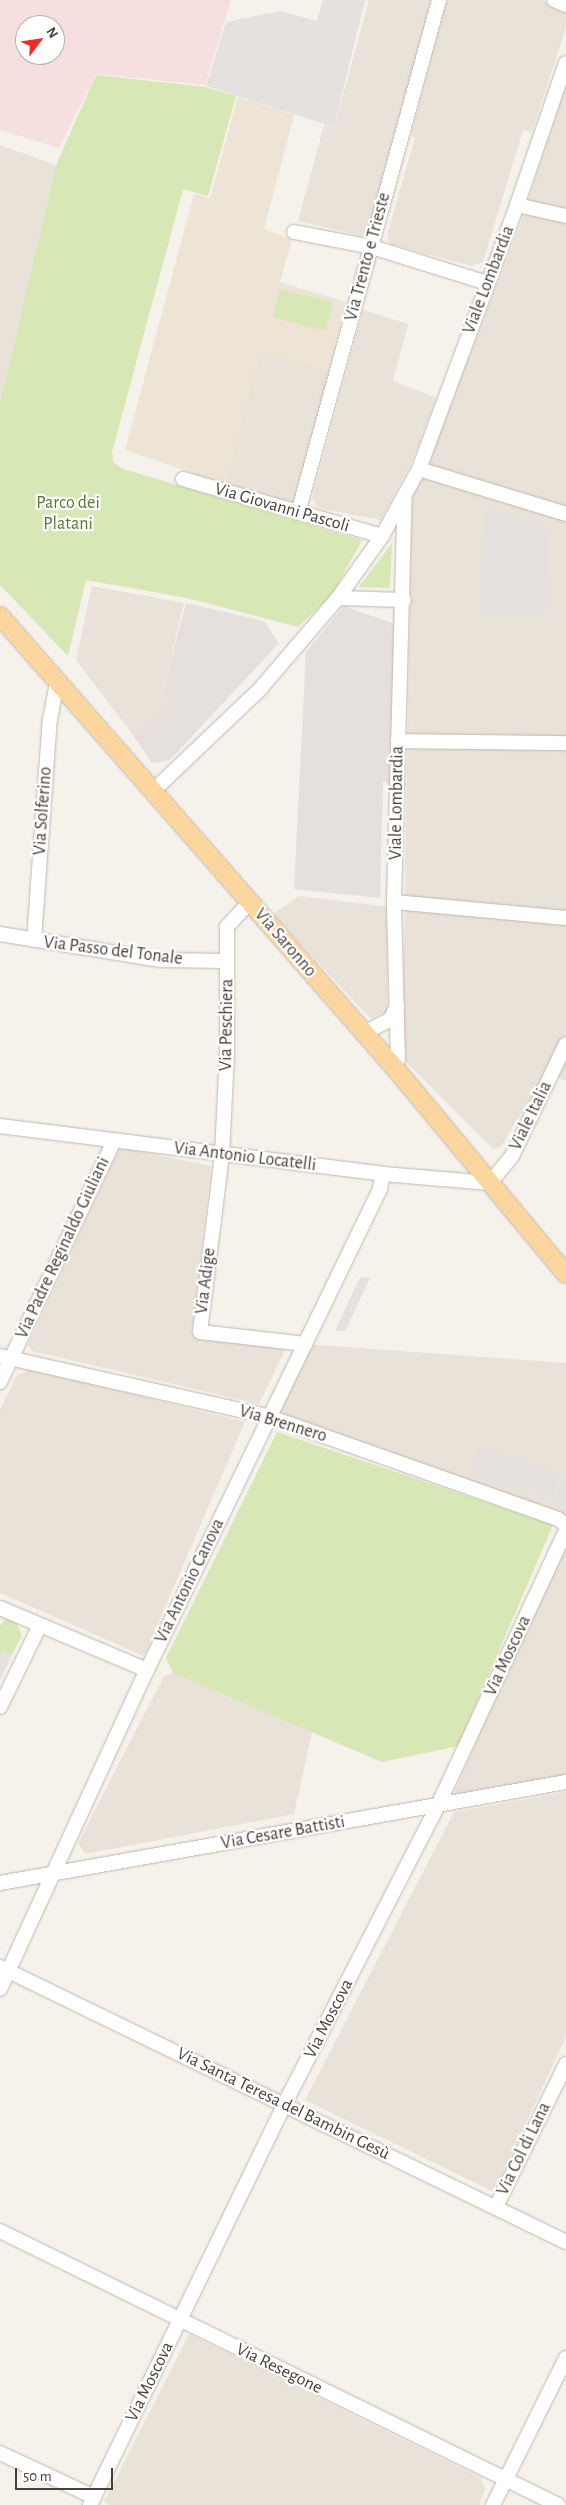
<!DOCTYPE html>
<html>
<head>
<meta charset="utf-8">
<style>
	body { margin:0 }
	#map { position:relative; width:566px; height:2505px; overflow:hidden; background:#f5f1eb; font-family:"Alegreya Sans",sans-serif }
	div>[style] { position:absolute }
	.residential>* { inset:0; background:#e9e2d9 }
	.industrial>* { inset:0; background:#e5e0dc }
	.education>* { inset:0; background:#ede4d5 }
	.medical>* { inset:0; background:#f5dfdf }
	.green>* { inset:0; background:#d7e7b5 }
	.parking>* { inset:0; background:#e4e1df }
	.roads { filter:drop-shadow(0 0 1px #c0b7ad) drop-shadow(0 0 1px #c0b7ad) }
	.minor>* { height:14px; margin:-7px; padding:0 7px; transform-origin:7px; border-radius:7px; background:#fff }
	.major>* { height:18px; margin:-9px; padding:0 9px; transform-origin:9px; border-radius:9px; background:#fbd69e }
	span { translate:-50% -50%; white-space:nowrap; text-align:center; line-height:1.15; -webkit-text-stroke:4.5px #fff; paint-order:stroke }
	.street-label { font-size:18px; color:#494139 }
	.park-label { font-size:18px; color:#537a2d }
	.north { position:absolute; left:15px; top:15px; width:50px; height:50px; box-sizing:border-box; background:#fff; border:1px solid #b6b3b0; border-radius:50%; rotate:59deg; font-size:14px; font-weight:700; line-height:20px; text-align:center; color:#494139 }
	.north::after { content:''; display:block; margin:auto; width:18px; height:22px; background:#f32a23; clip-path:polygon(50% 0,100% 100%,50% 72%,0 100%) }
	.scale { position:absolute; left:15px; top:2468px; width:98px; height:22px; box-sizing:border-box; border:2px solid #494139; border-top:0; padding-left:6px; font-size:15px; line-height:18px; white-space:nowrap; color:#494139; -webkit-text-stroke:4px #fff; paint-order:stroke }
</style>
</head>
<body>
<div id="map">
	<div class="residential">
		<div style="clip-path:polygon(369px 0,432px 0,368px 237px,298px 221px,324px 125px,334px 128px)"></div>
		<div style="clip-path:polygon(447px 0,541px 0,566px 10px,566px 27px,532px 132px,523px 130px,483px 262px,471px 266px,390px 244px,387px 235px,415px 138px,411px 135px)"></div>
		<div style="clip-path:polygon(566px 83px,566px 1081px,546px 1072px,501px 1147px,493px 1149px,402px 1058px,412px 495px,427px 465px,522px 220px)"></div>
		<div style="clip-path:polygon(0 145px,56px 165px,0 403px)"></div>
		<div style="clip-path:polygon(363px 310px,408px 324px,393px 381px,436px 398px,413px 459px,381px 520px,318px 508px,312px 498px)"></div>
		<div style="clip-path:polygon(260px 351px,329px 371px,296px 503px,225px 484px)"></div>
		<div style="clip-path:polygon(92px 586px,184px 603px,162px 692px,172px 703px,134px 736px,76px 660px)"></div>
		<div style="clip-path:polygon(299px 896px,388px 907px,387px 1012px,371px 1019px,273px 914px)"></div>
		<div style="clip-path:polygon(120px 1147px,211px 1166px,192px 1332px,285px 1350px,259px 1404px,32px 1351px,28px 1345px)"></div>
		<div style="clip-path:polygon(305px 1344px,566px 1363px,566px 1526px,270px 1417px)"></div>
		<div style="clip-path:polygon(30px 1369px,245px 1422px,144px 1656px,0 1593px,0 1410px,16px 1376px)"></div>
		<div style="clip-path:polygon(566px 1532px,566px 1779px,450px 1803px)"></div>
		<div style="clip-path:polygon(173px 1673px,312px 1732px,294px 1814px,85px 1854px,78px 1843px,164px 1676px)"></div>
		<div style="clip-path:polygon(566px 1792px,566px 2036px,494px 2192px,305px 2100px,454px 1812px)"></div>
		<div style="clip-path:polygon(189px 2334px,481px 2478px,485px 2489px,479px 2505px,110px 2505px,104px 2502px)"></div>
	</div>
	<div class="industrial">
		<div style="clip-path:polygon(186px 603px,264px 621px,279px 643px,170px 760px,152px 763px,134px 736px,172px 703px,162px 692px)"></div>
		<div style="clip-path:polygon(344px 606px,395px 624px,390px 785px,383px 781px,380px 898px,294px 889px,306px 652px)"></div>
	</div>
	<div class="education">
		<div style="clip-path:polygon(238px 97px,294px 115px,264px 229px,292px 239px,280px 282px,346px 302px,329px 371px,260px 352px,225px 484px,125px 450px,194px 194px,210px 198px)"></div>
	</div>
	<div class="medical">
		<div style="clip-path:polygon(evenodd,0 0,231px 0,205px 85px,96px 74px,59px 148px,0 130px,0 0,25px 25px,55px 25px,55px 55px,25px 55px,25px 25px)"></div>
	</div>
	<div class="green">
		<div style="clip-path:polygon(96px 75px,205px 87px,236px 96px,208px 196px,183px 189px,112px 452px,113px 462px,123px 469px,362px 540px,332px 595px,298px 627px,187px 598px,86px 580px,68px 656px,0 585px,0 403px,56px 165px)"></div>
		<div style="clip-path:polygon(280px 289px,333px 302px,325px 331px,273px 317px)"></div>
		<div style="clip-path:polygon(392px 543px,390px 588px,359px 587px)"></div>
		<div style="clip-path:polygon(277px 1432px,553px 1525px,458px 1746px,382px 1762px,173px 1673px,166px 1658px)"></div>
		<div style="clip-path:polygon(6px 1618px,17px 1624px,22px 1636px,12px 1654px,3px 1651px,0 1658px,0 1626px)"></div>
	</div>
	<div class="parking">
		<div style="clip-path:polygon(323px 0,365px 0,334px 127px,206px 86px,226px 22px,280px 11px,317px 21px)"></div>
		<div style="clip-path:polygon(486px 507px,548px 529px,549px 612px,478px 613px)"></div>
		<div style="clip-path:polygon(360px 1277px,370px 1278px,345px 1331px,335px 1331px)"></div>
		<div style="clip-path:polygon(480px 1446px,559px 1473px,552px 1497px,531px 1490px,532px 1487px,528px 1485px,525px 1494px,470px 1476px)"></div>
		<div style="clip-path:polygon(564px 1474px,566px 1475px,566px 1508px,554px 1504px)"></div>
		<div style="clip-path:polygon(3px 1651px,12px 1654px,0 1681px,0 1658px)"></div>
	</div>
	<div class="roads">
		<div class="minor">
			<div style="left:554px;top:0;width:13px;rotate:23deg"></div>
			<div style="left:517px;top:205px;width:50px;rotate:12.7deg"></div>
			<div style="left:294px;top:232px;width:79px;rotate:10.9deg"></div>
			<div style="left:372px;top:247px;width:121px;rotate:17.4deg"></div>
			<div style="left:419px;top:469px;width:154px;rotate:17deg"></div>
			<div style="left:183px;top:479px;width:207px;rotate:16deg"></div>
			<div style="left:298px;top:513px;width:532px;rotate:-74.63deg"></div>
			<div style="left:338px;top:598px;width:66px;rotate:1.7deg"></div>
			<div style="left:398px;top:741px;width:168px;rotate:0.7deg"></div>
			<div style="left:153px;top:791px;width:148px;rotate:-43.6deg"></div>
			<div style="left:260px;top:689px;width:120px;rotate:-49.4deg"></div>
			<div style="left:338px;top:598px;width:76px;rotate:-54.6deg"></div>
			<div style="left:382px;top:536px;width:77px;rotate:-61.1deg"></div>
			<div style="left:419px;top:469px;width:282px;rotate:-69.6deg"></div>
			<div style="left:517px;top:205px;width:150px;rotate:-71deg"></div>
			<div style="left:394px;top:902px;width:173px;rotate:5.3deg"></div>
			<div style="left:249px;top:903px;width:33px;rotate:133deg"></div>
			<div style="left:227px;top:927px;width:128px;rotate:90deg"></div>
			<div style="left:227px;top:1055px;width:100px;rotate:92.9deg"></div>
			<div style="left:222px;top:1155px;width:178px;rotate:97.1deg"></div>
			<div style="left:200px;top:1332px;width:106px;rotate:6.5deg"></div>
			<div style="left:0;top:934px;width:163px;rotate:9.2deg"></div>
			<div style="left:161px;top:960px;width:66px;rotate:0.9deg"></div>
			<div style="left:34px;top:940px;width:222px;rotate:-85.9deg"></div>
			<div style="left:50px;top:719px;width:37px;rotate:-79deg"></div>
			<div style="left:364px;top:1033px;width:29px;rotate:-27deg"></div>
			<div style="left:390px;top:1020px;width:16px;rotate:-63deg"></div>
			<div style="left:394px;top:1067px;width:9px;rotate:-63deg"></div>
			<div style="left:398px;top:1059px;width:157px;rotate:-91.5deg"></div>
			<div style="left:394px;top:902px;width:407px;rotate:-88.5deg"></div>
			<div style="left:0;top:1126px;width:386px;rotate:7.1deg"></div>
			<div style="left:383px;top:1174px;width:107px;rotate:4.8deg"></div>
			<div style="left:490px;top:1183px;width:35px;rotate:-51deg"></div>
			<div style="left:512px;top:1156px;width:124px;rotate:-64.3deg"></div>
			<div style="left:0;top:1356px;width:277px;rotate:12.7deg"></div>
			<div style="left:270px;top:1417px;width:306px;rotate:19.5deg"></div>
			<div style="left:558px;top:1519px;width:10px;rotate:37deg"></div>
			<div style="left:0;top:1382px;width:267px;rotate:-64.7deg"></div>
			<div style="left:0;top:1608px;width:160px;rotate:22.9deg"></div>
			<div style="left:0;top:1707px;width:91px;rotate:-64deg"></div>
			<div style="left:0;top:1883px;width:575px;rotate:-10.12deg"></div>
			<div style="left:0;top:1967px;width:629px;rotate:25.91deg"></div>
			<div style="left:0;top:1989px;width:351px;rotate:-65.3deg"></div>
			<div style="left:147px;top:1670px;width:534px;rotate:-64.15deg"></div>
			<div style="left:380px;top:1189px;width:15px;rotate:-79deg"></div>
			<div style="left:496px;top:2207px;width:159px;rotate:-63.9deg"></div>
			<div style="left:0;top:2231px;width:622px;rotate:26.15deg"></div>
			<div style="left:0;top:2453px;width:104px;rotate:25.1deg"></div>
			<div style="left:90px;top:2505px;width:445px;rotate:-64.1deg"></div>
			<div style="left:284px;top:2105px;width:337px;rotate:-62.8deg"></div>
			<div style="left:438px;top:1805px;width:302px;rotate:-65deg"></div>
			<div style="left:493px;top:2505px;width:164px;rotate:-63.6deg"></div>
		</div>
		<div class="major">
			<div style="left:0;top:616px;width:599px;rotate:48.86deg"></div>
			<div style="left:394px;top:1067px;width:269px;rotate:50.3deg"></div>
		</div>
	</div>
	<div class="street-label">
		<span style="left:368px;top:257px;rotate:-75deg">Via Trento e Trieste</span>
		<span style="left:489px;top:280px;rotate:-69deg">Viale Lombardia</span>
		<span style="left:282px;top:508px;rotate:16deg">Via Giovanni Pascoli</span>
		<span style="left:397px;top:803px;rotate:-89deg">Viale Lombardia</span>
		<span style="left:43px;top:811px;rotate:-86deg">Via Solferino</span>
		<span style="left:285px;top:943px;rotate:49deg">Via Saronno</span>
		<span style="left:113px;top:951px;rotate:7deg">Via Passo del Tonale</span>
		<span style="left:227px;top:1025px;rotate:-89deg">Via Peschiera</span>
		<span style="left:531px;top:1116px;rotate:-64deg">Viale Italia</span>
		<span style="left:245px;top:1157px;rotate:7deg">Via Antonio Locatelli</span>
		<span style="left:63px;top:1248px;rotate:-65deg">Via Padre Reginaldo Giuliani</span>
		<span style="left:206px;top:1281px;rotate:-83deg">Via Adige</span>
		<span style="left:283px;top:1424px;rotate:17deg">Via Brennero</span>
		<span style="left:190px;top:1581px;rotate:-64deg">Via Antonio Canova</span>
		<span style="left:508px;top:1656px;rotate:-65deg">Via Moscova</span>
		<span style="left:283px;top:1833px;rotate:-10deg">Via Cesare Battisti</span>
		<span style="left:329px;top:2019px;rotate:-63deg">Via Moscova</span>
		<span style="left:283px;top:2104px;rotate:26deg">Via Santa Teresa del Bambin Gesù</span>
		<span style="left:524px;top:2149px;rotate:-64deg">Via Col di Lana</span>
		<span style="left:279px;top:2369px;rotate:26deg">Via Resegone</span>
		<span style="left:150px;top:2382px;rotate:-64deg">Via Moscova</span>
	</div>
	<div class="park-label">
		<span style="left:68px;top:514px">Parco dei<br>Platani</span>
	</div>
	<div class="north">N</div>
	<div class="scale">50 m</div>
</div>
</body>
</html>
